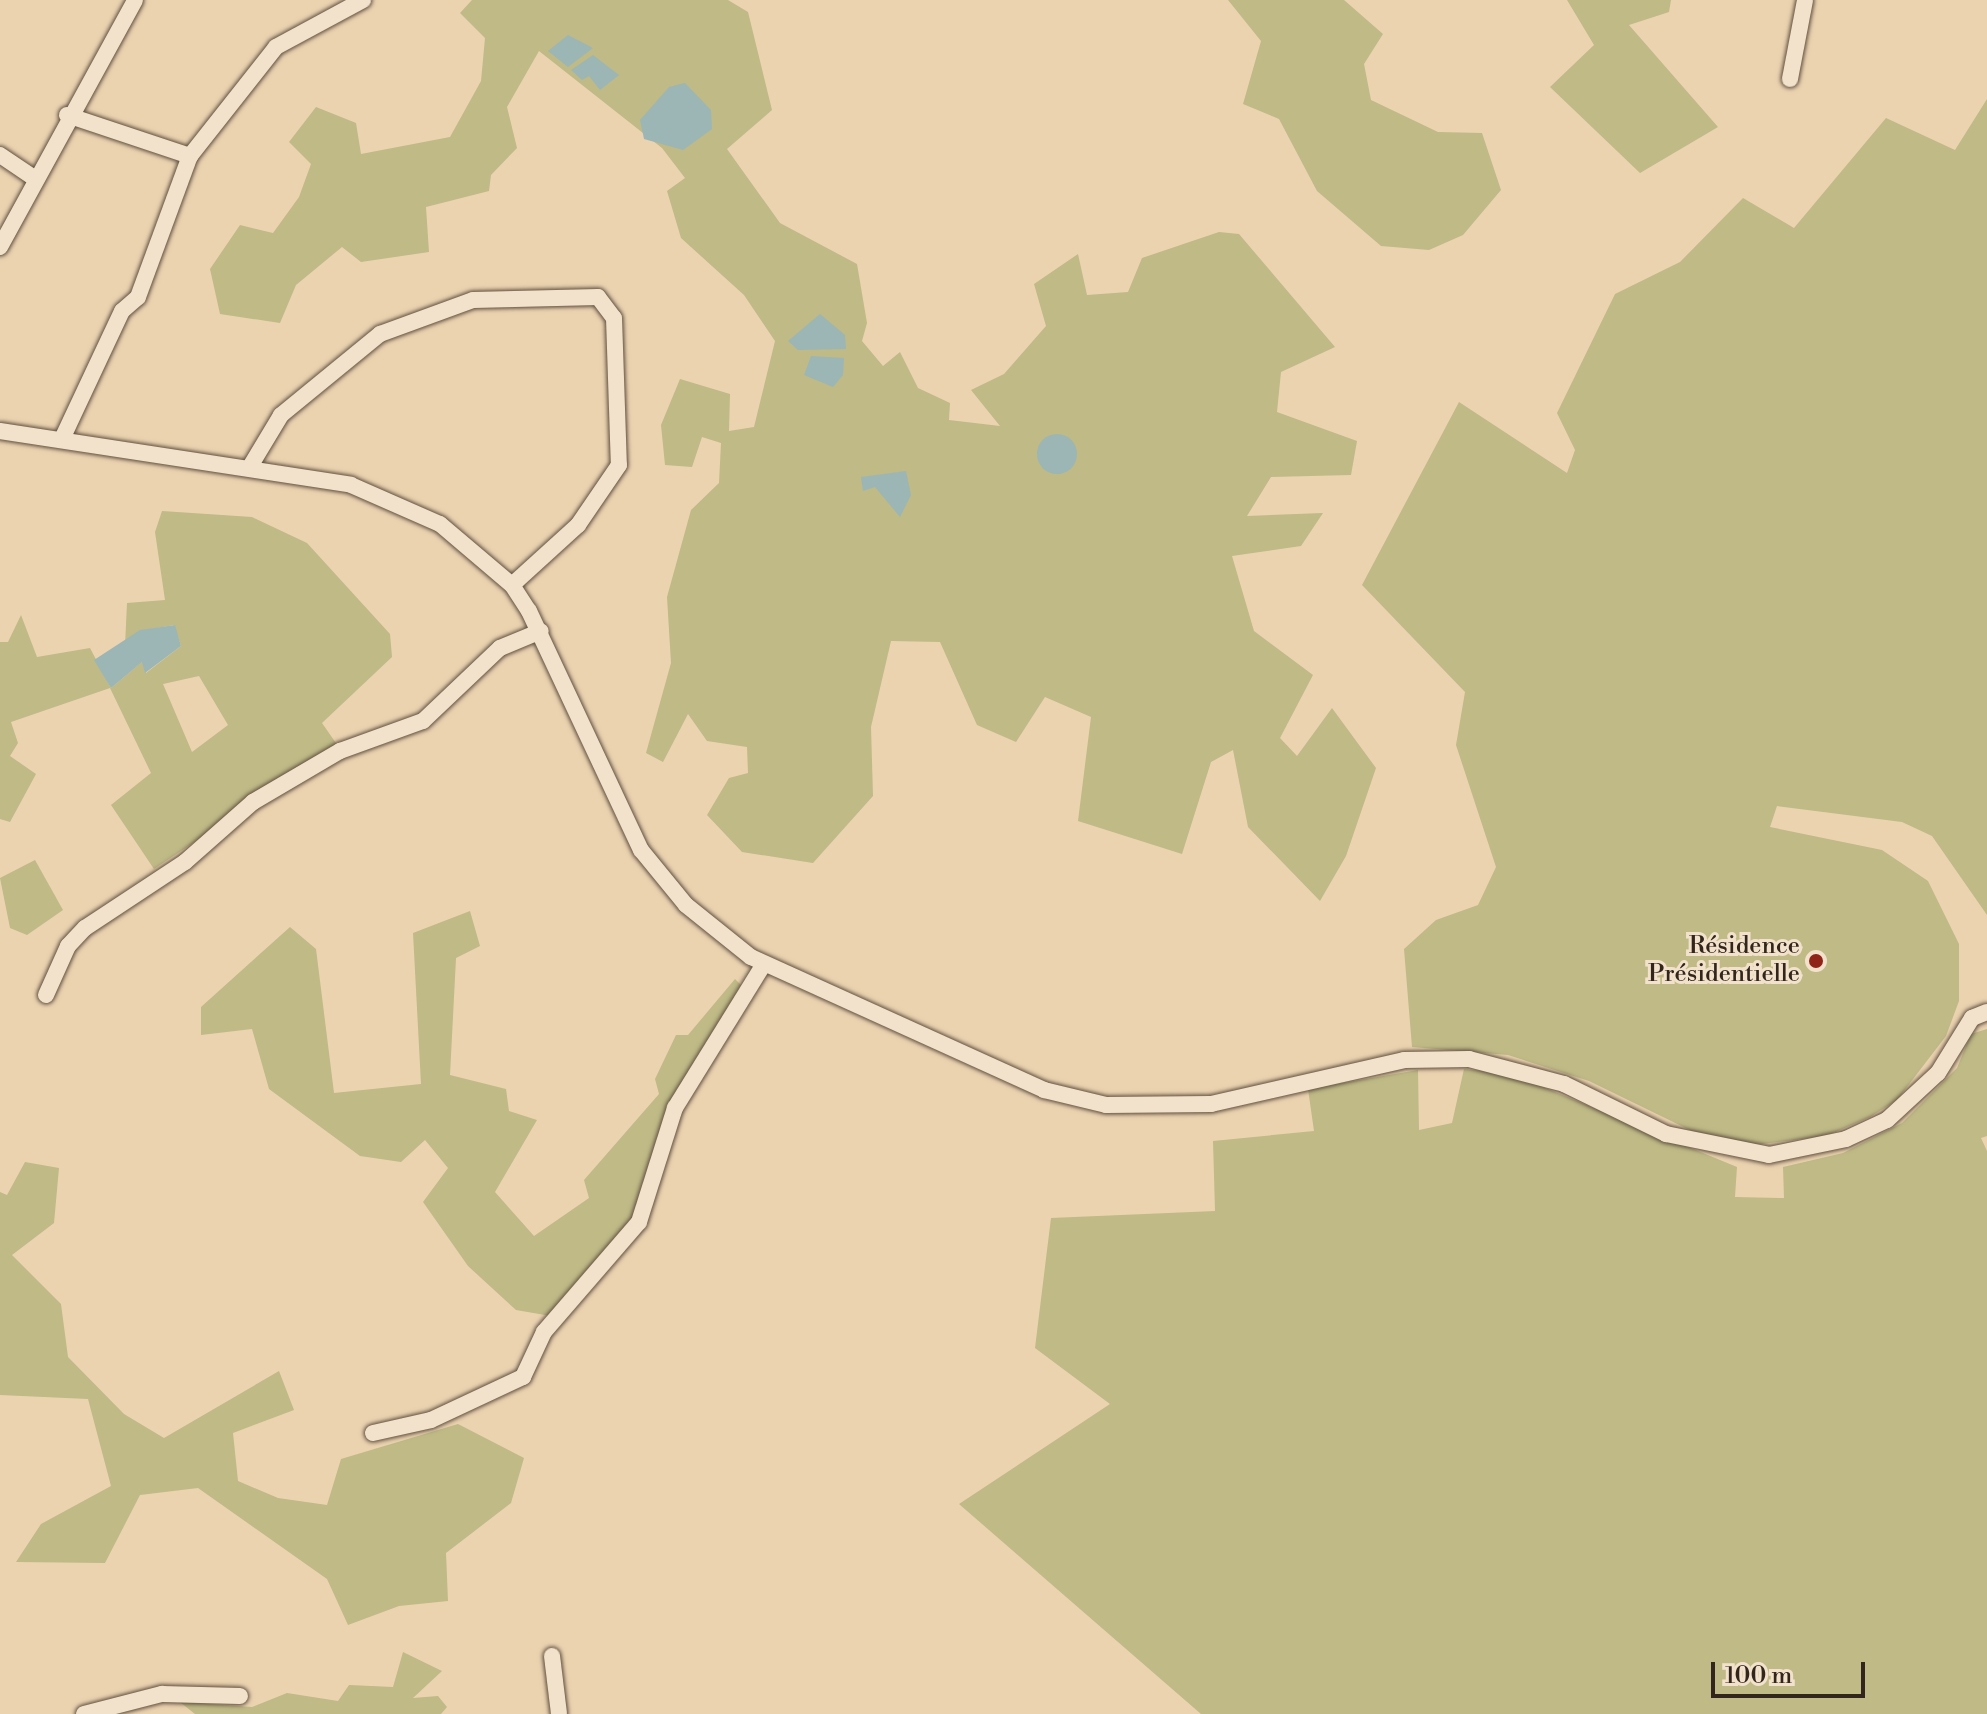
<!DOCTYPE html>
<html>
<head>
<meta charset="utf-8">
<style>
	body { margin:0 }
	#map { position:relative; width:1987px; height:1714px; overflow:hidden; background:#ebd3b0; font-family:"Libre Bodoni",serif }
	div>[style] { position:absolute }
	.green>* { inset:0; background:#bfba86 }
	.water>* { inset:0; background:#9bb6b5 }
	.round { border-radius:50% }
	.roads { filter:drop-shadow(0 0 2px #605040) drop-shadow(0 0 2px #605040) }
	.minor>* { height:16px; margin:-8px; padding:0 8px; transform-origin:8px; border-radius:8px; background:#f2e2cc }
	.dots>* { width:22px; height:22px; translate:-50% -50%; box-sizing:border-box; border:4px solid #f2e2cc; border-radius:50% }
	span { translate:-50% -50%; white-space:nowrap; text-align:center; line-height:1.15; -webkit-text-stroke:6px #f2e2cc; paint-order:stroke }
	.poi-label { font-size:24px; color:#32251b }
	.right { translate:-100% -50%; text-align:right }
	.scale { position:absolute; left:1711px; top:1662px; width:154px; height:36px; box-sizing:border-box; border:4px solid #32251b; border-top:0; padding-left:10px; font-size:24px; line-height:28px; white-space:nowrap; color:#32251b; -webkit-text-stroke:6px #f2e2cc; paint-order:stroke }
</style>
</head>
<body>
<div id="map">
	<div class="green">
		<div style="clip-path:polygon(472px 0,728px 0,748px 12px,772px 110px,727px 149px,780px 223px,857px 264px,867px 323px,862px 341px,883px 366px,900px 352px,918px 388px,950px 403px,949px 420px,1000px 426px,971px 390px,1004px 374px,1046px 326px,1034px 284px,1078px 254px,1087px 295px,1128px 292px,1142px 258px,1219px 232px,1239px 234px,1335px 347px,1281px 372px,1277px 412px,1357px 441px,1351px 475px,1271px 477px,1247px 516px,1323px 513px,1301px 546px,1232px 556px,1254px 631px,1313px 675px,1280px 738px,1297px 756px,1332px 708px,1376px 768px,1346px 856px,1320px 901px,1248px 827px,1233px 750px,1211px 762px,1182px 854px,1078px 821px,1091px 717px,1045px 697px,1016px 742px,977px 725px,940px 642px,891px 641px,871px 727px,873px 796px,813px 863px,742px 852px,707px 815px,729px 778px,748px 773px,747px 747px,707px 741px,688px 714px,663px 762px,646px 753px,671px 663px,667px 597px,691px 510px,719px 483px,721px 443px,702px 437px,692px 467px,665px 465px,661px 425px,680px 379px,730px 394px,729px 431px,754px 427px,775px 341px,744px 295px,681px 238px,667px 191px,685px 178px,662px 148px,539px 51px,507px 107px,517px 148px,491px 175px,489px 191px,426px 207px,429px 252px,361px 262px,342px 247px,296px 285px,280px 323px,220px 314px,210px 269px,240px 225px,273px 233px,299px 197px,311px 164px,289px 142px,316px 107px,356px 123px,361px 154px,450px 137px,481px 81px,485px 38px,460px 13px)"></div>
		<div style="clip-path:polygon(1228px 0,1344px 0,1383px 34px,1364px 64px,1371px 100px,1438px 132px,1482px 133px,1501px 190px,1463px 235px,1429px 250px,1381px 246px,1317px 191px,1279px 119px,1243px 104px,1261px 41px)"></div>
		<div style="clip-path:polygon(1567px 0,1671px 0,1669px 12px,1629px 25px,1718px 127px,1640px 173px,1550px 87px,1594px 45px)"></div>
		<div style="clip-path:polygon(1987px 99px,1987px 915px,1932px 836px,1902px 822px,1777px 806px,1770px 827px,1882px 850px,1928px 881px,1959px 944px,1959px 1001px,1946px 1036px,1897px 1100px,1870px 1117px,1826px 1136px,1747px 1146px,1702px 1136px,1589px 1081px,1508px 1055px,1412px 1047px,1404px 949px,1436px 920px,1478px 905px,1496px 867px,1456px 745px,1465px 692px,1362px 585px,1459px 402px,1567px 473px,1575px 450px,1557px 413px,1615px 294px,1680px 262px,1743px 198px,1794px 228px,1886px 118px,1955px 150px)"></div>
		<div style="clip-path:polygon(evenodd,162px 511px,252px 517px,307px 543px,390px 634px,392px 657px,322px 723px,338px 746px,154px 869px,111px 805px,151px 773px,110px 688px,11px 722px,18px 743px,10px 756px,36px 774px,10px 822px,0 819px,0 642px,8px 642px,21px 615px,37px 657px,90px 648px,111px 688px,143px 661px,146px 673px,181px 646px,174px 625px,140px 631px,125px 646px,127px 603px,165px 600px,155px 532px,162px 511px,199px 676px,228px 725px,192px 752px,163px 684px,199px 676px)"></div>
		<div style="clip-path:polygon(35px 860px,63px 910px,27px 935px,10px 928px,0 878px)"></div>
		<div style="clip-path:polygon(470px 911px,480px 946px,456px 958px,450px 1075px,506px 1089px,509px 1111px,537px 1120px,495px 1192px,534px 1236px,589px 1198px,584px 1180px,659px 1094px,655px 1079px,676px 1035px,688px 1035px,735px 979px,743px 987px,671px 1105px,634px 1218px,551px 1316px,516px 1310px,468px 1266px,423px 1202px,448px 1168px,425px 1140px,401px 1162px,360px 1156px,269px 1089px,252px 1029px,201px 1035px,201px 1007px,290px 927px,316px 949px,334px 1093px,421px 1084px,413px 933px)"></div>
		<div style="clip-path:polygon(1987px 1029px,1987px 1136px,1981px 1138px,1987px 1151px,1987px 1714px,1201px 1714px,959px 1504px,1110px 1404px,1035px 1348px,1051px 1218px,1215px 1211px,1213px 1141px,1314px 1131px,1308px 1089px,1418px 1070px,1419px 1130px,1452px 1123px,1464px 1069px,1511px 1074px,1737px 1167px,1735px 1197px,1784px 1198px,1783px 1167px,1843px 1153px,1902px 1123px,1957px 1068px,1971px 1034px)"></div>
		<div style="clip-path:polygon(25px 1162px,59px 1168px,54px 1223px,12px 1255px,61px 1304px,68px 1357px,124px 1414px,164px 1438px,279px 1371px,294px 1410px,233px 1433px,238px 1481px,278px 1498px,327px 1505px,341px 1459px,458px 1424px,524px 1458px,511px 1503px,446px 1553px,448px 1601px,399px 1606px,348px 1625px,327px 1579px,198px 1488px,140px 1495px,105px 1563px,16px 1562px,41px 1524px,111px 1486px,88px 1399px,0 1395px,0 1192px,7px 1195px)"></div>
		<div style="clip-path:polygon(403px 1652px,442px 1671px,413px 1698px,438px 1696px,447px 1707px,441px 1714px,195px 1714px,180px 1702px,252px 1707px,287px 1693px,338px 1701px,349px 1685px,393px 1687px)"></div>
	</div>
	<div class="water">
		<div style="clip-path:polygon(568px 35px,593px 48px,568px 67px,548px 51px)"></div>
		<div style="clip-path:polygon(593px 55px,619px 75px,600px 90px,589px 76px,582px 80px,571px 70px)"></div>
		<div style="clip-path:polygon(685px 83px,711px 110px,712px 129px,683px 150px,644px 139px,640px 120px,669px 87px)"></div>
		<div style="clip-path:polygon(820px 314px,845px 335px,846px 349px,798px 350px,788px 341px)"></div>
		<div style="clip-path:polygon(811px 356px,844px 358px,843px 375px,833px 387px,804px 375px)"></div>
		<div class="round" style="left:1037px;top:434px;width:40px;height:40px"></div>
		<div style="clip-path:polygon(906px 471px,911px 495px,900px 517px,875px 487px,863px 491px,861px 477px)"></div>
		<div style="clip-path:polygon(175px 625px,181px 646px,145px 673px,142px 662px,111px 688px,94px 660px,140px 630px)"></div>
	</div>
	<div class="roads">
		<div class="minor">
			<div style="left:1790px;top:79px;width:80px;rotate:-79.2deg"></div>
			<div style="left:67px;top:115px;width:130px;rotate:18.4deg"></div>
			<div style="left:190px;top:156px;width:139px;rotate:-51.7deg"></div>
			<div style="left:276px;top:47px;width:99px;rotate:-28.4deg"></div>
			<div style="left:0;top:155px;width:41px;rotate:34.1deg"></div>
			<div style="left:0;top:247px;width:281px;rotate:-61.3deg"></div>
			<div style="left:0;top:431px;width:355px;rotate:8.7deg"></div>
			<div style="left:351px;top:485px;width:97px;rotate:23.7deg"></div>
			<div style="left:440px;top:524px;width:94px;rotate:40.3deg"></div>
			<div style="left:512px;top:585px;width:31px;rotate:57deg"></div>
			<div style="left:529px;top:611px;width:264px;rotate:64.9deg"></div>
			<div style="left:641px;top:850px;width:71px;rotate:50.7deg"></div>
			<div style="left:686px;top:905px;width:83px;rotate:38.7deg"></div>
			<div style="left:751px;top:957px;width:322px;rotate:24.4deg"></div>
			<div style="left:1044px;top:1090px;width:64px;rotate:13.6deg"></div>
			<div style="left:1106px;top:1105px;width:105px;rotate:-0.5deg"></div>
			<div style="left:1211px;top:1104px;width:198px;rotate:-12.8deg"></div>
			<div style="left:1404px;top:1060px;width:65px;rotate:-0.9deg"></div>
			<div style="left:1469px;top:1059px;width:98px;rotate:14.7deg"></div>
			<div style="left:1564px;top:1084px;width:114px;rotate:26.1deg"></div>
			<div style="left:1666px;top:1134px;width:105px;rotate:11.5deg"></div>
			<div style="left:1769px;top:1155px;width:79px;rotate:-11.7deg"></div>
			<div style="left:1846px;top:1139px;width:45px;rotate:-24.9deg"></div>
			<div style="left:1887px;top:1120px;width:69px;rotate:-42.7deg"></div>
			<div style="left:1938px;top:1073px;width:65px;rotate:-58.3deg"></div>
			<div style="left:1972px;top:1018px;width:16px;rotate:-22deg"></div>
			<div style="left:62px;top:439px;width:141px;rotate:-64.9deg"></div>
			<div style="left:122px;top:311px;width:21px;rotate:-41deg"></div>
			<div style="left:138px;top:297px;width:150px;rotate:-69.8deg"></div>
			<div style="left:251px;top:465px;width:58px;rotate:-59deg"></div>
			<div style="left:281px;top:415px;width:128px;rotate:-39.3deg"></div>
			<div style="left:380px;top:334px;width:99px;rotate:-20.1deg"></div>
			<div style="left:473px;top:300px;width:125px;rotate:-1.4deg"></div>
			<div style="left:598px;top:297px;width:26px;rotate:53deg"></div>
			<div style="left:614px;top:318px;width:147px;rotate:88.1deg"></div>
			<div style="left:619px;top:465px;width:73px;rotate:124.3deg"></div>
			<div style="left:578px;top:525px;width:89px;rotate:137.7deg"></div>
			<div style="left:46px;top:995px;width:54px;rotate:-65.8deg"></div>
			<div style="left:68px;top:946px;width:25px;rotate:-47deg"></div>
			<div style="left:85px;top:928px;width:120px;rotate:-33.4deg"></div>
			<div style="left:185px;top:862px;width:91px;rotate:-41.4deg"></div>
			<div style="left:253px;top:802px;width:101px;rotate:-30.4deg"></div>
			<div style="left:340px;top:751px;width:88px;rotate:-19.9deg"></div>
			<div style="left:423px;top:721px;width:106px;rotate:-43.5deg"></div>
			<div style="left:500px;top:648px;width:44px;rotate:-22.5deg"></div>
			<div style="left:373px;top:1433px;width:59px;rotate:-12.6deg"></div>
			<div style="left:431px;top:1420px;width:102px;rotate:-25.1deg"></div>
			<div style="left:523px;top:1377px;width:50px;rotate:-65deg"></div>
			<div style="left:544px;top:1332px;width:145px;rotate:-49.2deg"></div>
			<div style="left:639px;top:1222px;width:120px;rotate:-72.5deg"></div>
			<div style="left:675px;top:1108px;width:169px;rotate:-58.3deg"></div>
			<div style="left:552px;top:1656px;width:58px;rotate:83.1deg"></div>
			<div style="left:84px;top:1714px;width:81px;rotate:-14.4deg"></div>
			<div style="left:162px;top:1694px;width:78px;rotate:1.5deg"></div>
		</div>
	</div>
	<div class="dots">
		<div style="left:1816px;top:961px;background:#8f2418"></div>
	</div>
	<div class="poi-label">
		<span class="right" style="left:1800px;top:961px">Résidence<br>Présidentielle</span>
	</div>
	<div class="scale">100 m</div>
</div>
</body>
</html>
